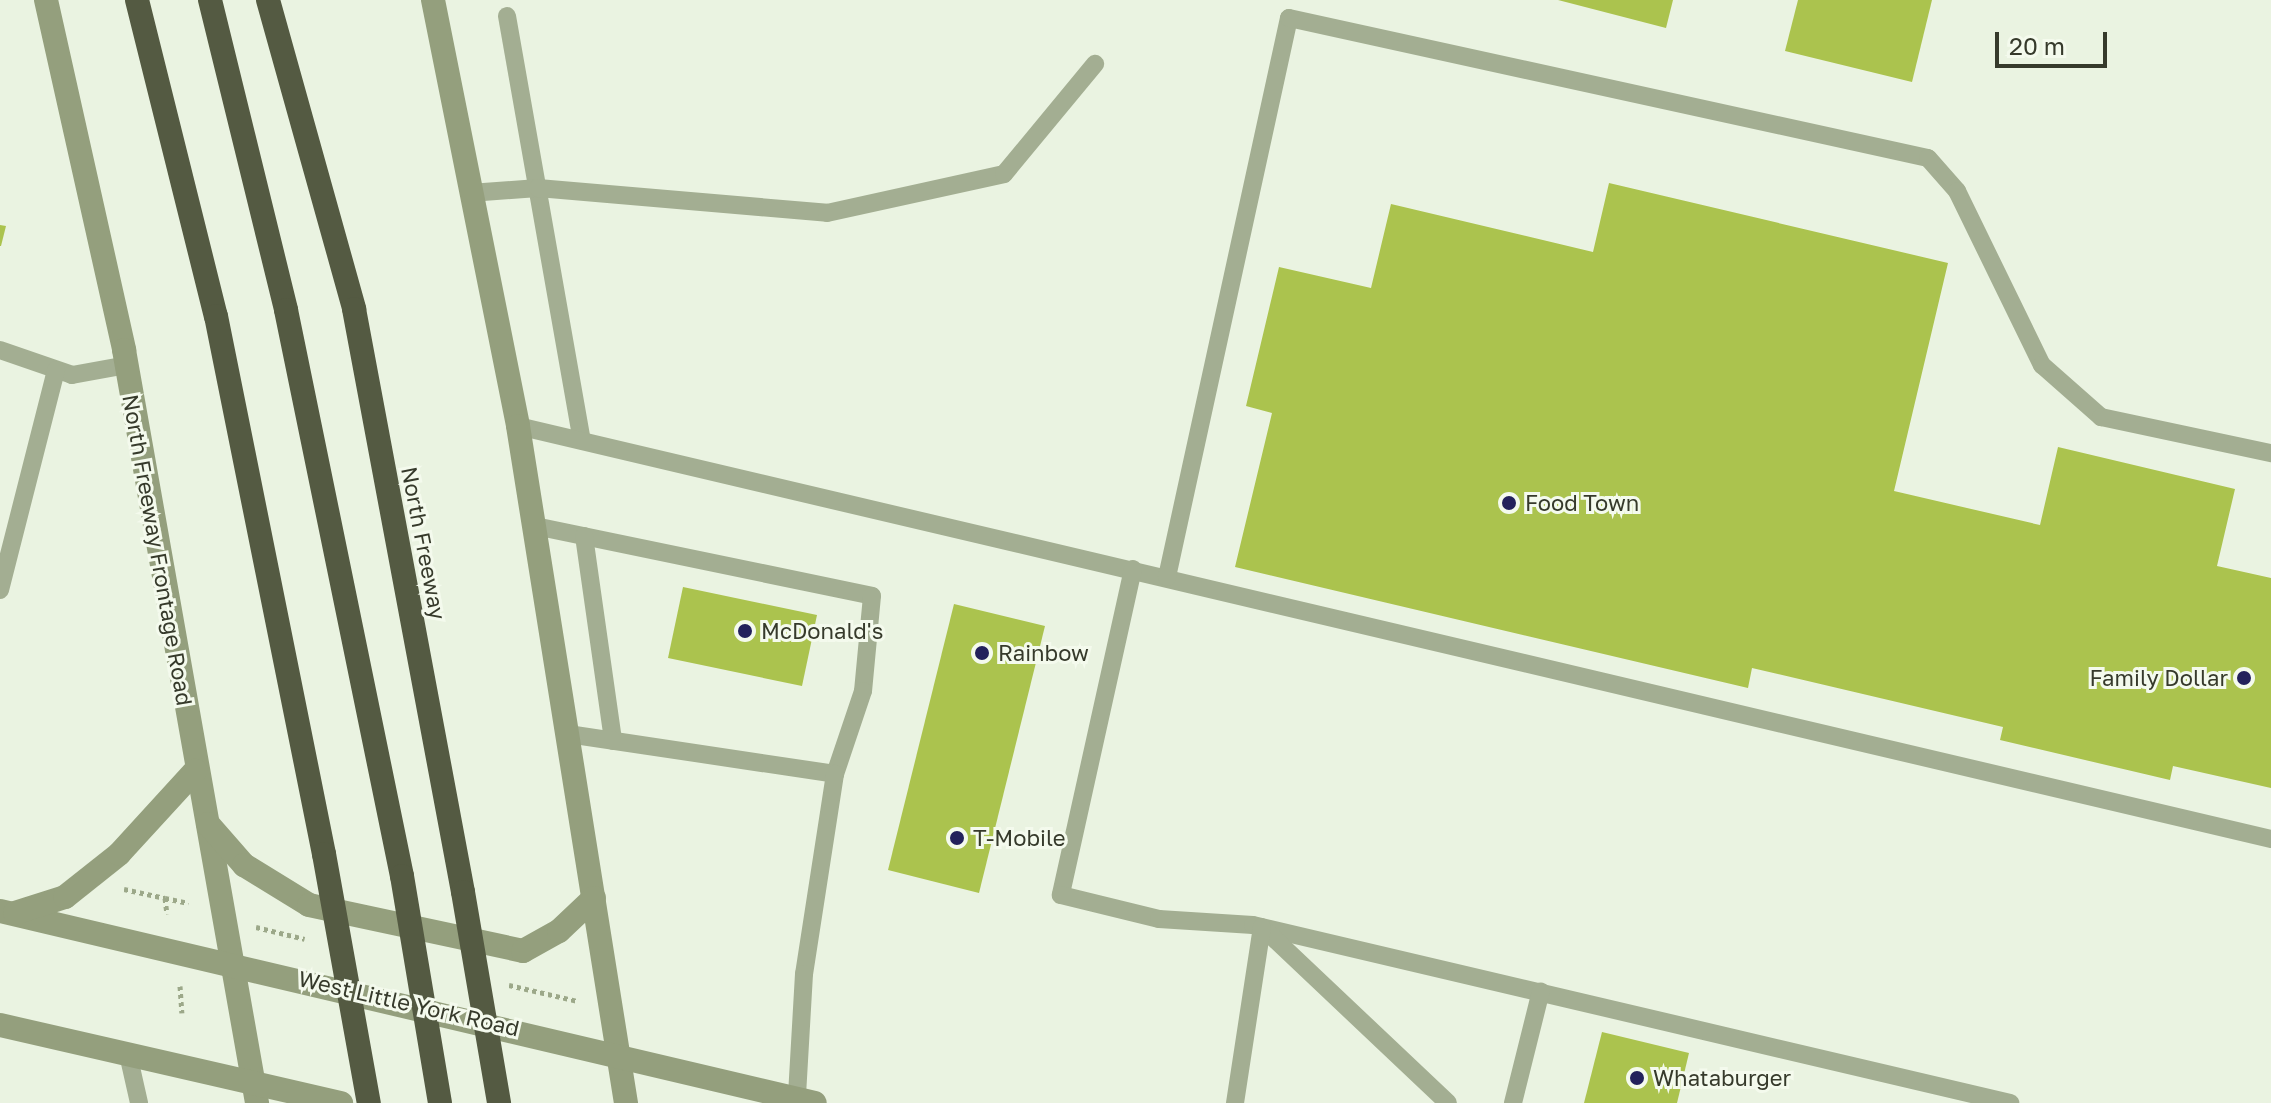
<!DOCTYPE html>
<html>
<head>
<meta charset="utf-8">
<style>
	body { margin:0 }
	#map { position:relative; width:2271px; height:1103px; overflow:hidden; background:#eaf3e1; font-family:"Golos Text",sans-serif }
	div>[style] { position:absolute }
	.building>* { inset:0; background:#abc34e }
	.path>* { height:5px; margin-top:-2.5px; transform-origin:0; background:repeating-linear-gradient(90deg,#9ca889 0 4px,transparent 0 8px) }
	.lane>* { height:18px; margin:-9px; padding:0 9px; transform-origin:9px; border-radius:9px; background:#a3ae92 }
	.secondary>* { height:24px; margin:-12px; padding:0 12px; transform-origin:12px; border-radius:12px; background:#949f7d }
	.highway>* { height:24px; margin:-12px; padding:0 12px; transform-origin:12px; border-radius:12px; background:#545a42 }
	.highway-bridge>* { height:24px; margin:-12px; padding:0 12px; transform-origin:12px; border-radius:12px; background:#545a42 }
	.dots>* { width:22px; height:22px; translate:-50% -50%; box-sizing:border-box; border:4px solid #f4faed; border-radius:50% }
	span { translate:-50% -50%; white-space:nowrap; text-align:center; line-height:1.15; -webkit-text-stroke:6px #f4faed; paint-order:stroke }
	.poi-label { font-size:22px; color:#363a2b }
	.left { translate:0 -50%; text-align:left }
	.right { translate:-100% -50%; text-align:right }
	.street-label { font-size:22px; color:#363a2b }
	.scale { position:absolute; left:1995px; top:32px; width:112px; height:36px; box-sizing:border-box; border:4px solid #363a2b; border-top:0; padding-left:10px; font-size:24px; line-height:28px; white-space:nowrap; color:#363a2b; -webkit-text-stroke:6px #f4faed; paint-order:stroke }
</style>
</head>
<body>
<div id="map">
	<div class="building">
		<div style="clip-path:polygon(1558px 0,1673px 0,1666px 28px)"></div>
		<div style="clip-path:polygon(1798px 0,1932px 0,1912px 82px,1785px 51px)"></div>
		<div style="clip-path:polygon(1609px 183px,1948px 263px,1894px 491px,2040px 525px,2058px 447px,2235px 489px,2217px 566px,2271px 578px,2271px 788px,2173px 766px,2170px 780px,2000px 740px,2003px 727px,1752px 668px,1748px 688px,1235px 567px,1272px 413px,1246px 406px,1279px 267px,1371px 288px,1391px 204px,1593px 252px)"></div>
		<div style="clip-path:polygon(0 225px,6px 226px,1px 246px,0 246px)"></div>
		<div style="clip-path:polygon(683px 587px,817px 615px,802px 686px,668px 658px)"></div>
		<div style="clip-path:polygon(954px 604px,1045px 626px,979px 893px,888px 870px)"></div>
		<div style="clip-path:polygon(1602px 1032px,1689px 1053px,1677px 1103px,1584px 1103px)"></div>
	</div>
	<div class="path">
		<div style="left:124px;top:889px;width:42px;rotate:12.4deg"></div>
		<div style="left:165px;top:898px;width:16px;rotate:83deg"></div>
		<div style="left:165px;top:898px;width:24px;rotate:12deg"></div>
		<div style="left:256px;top:927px;width:50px;rotate:13.8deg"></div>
		<div style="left:509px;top:985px;width:71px;rotate:13.1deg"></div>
		<div style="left:180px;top:986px;width:27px;rotate:86deg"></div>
	</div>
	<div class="lane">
		<div style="left:507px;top:16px;width:431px;rotate:80deg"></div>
		<div style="left:470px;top:193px;width:68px;rotate:-4.2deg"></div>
		<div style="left:538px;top:188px;width:290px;rotate:4.9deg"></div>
		<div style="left:827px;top:213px;width:181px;rotate:-12.4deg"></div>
		<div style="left:1004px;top:174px;width:143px;rotate:-50.4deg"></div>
		<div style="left:0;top:350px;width:76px;rotate:19.1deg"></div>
		<div style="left:72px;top:375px;width:56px;rotate:-10.3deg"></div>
		<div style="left:518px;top:426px;width:1801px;rotate:13.26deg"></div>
		<div style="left:535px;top:526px;width:344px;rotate:11.7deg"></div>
		<div style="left:872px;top:596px;width:95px;rotate:95.4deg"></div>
		<div style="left:863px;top:691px;width:88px;rotate:108.6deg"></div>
		<div style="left:584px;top:536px;width:207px;rotate:81.9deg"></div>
		<div style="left:1133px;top:569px;width:334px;rotate:102.5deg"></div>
		<div style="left:1061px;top:895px;width:101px;rotate:13.8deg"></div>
		<div style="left:1159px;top:919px;width:94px;rotate:3.7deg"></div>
		<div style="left:1253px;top:925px;width:778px;rotate:13.23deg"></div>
		<div style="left:1167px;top:577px;width:572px;rotate:-77.69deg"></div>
		<div style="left:1289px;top:18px;width:654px;rotate:12.36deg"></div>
		<div style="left:1928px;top:158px;width:44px;rotate:48.7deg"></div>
		<div style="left:1957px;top:191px;width:194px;rotate:64deg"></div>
		<div style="left:2042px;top:365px;width:79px;rotate:41.4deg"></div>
		<div style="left:2101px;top:417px;width:174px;rotate:12deg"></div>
		<div style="left:0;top:590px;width:227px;rotate:-75.7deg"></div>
		<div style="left:568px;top:734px;width:270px;rotate:8.5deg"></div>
		<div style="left:835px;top:774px;width:202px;rotate:98.8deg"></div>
		<div style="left:804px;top:974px;width:123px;rotate:93.3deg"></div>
		<div style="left:1264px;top:929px;width:253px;rotate:43.4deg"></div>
		<div style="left:128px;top:1054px;width:50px;rotate:77.3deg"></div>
		<div style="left:1235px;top:1103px;width:178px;rotate:-81.3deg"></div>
		<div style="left:1513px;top:1103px;width:115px;rotate:-76deg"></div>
	</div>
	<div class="secondary">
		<div style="left:46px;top:0;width:359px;rotate:77.4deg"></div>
		<div style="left:124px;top:350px;width:765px;rotate:79.98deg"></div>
		<div style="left:433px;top:0;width:434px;rotate:78.7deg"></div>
		<div style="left:518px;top:426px;width:686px;rotate:80.94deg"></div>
		<div style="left:208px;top:824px;width:55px;rotate:48.7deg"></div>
		<div style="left:244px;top:865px;width:76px;rotate:31.6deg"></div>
		<div style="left:309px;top:905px;width:219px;rotate:12.1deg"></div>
		<div style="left:523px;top:951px;width:41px;rotate:-29.1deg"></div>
		<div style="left:559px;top:931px;width:48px;rotate:-43.3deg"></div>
		<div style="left:0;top:911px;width:837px;rotate:13.26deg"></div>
		<div style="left:15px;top:913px;width:52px;rotate:-17.7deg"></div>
		<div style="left:65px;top:897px;width:69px;rotate:-38.5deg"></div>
		<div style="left:119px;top:854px;width:113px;rotate:-47.5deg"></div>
		<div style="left:0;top:1025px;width:350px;rotate:12.9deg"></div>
	</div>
	<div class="highway">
		<div style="left:137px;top:0;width:326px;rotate:76deg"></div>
		<div style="left:216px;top:316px;width:549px;rotate:78.65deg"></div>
		<div style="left:210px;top:0;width:319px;rotate:76.2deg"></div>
		<div style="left:286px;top:310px;width:578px;rotate:78.42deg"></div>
		<div style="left:268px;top:0;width:321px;rotate:74.4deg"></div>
		<div style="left:354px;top:309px;width:593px;rotate:79.41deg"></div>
	</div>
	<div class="highway-bridge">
		<div style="left:324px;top:854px;width:253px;rotate:79.8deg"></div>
		<div style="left:402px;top:876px;width:230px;rotate:80.5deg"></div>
		<div style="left:463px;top:892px;width:214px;rotate:80.3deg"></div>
	</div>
	<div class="dots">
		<div style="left:1509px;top:503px;background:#23215b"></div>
		<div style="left:745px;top:631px;background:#23215b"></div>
		<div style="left:982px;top:653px;background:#23215b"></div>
		<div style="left:2244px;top:678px;background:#23215b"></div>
		<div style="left:957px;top:838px;background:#23215b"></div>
		<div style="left:1637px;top:1078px;background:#23215b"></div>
	</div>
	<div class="poi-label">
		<span class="left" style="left:1525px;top:503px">Food Town</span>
		<span class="left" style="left:761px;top:631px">McDonald's</span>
		<span class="left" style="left:998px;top:653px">Rainbow</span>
		<span class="right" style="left:2228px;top:678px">Family Dollar</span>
		<span class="left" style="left:973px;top:838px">T-Mobile</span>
		<span class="left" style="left:1653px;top:1078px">Whataburger</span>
	</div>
	<div class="street-label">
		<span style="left:424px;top:543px;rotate:79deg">North Freeway</span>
		<span style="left:158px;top:550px;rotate:80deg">North Freeway Frontage Road</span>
		<span style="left:409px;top:1003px;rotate:13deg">West Little York Road</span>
	</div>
	<div class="scale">20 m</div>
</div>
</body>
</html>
